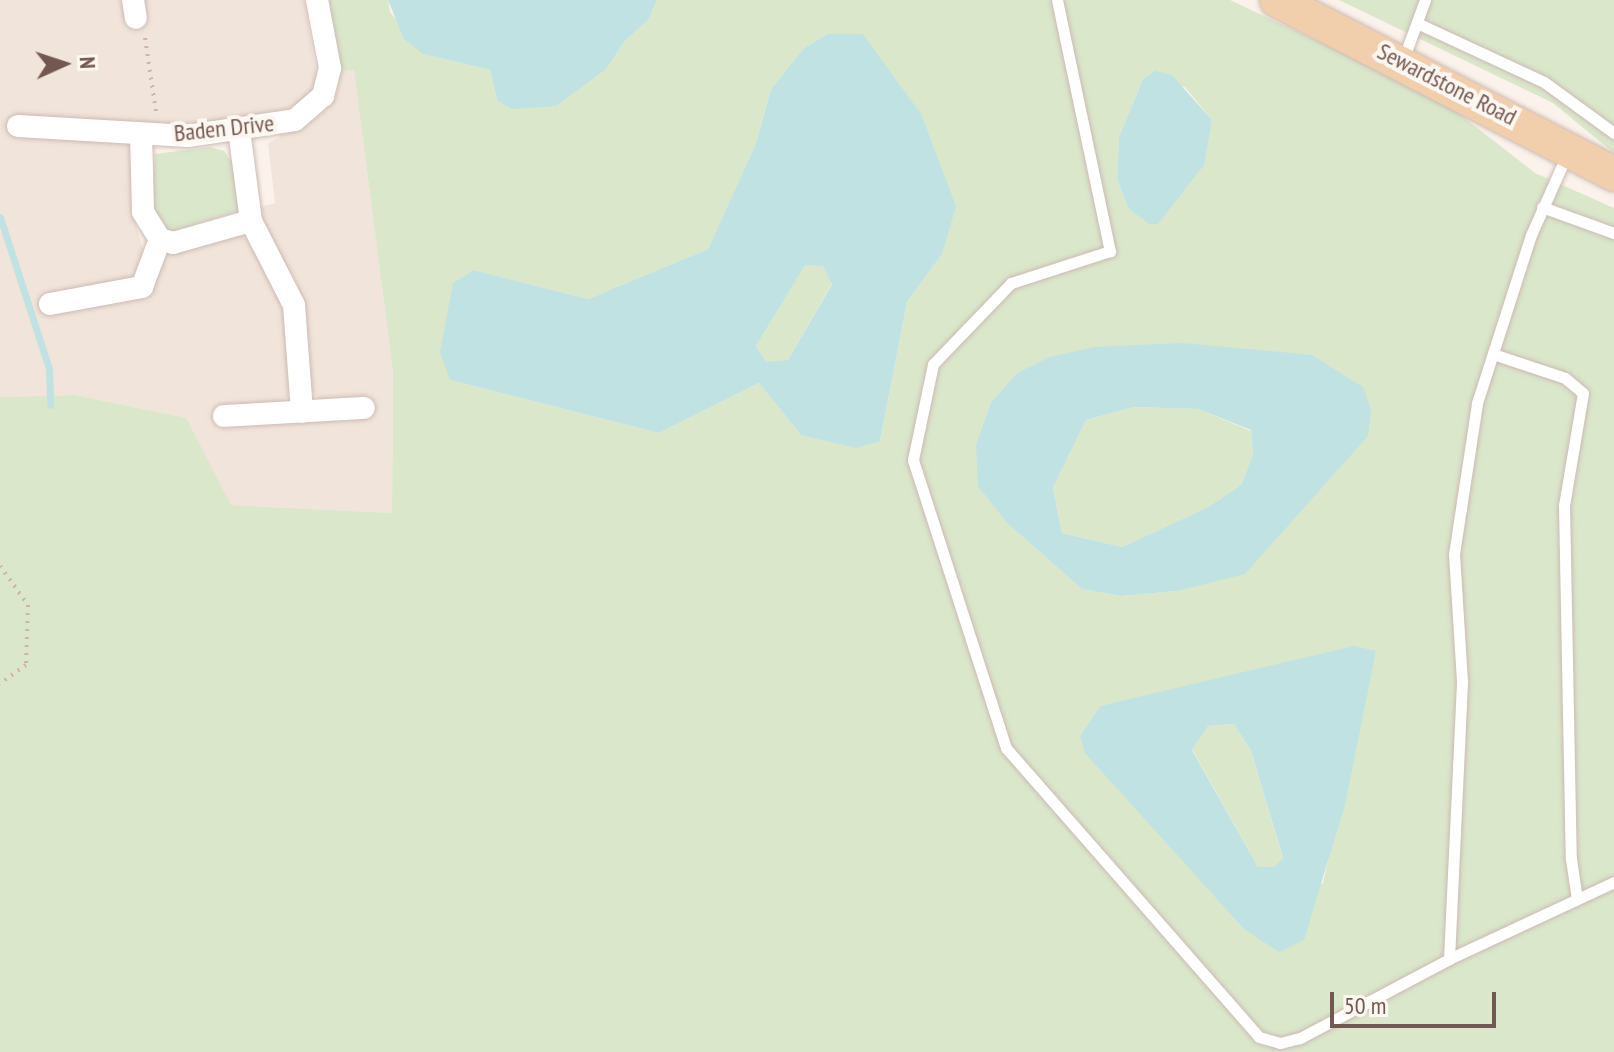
<!DOCTYPE html>
<html>
<head>
<meta charset="utf-8">
<style>
	body { margin:0 }
	#map { position:relative; width:1614px; height:1052px; overflow:hidden; background:#fbf2eb; font-family:"PT Sans Narrow",sans-serif }
	div>[style] { position:absolute }
	.residential>* { inset:0; background:#f1e4da }
	.green>* { inset:0; background:#dae7cb }
	.water>* { inset:0; background:#c1e2e3 }
	.stream>* { height:7px; margin:-3.5px; padding:0 3.5px; transform-origin:3.5px; border-radius:3.5px; background:#c1e2e3 }
	.path>* { height:4px; margin-top:-2px; transform-origin:0; background:repeating-linear-gradient(90deg,#d2b3a9 0 2px,transparent 0 8px) }
	.roads { filter:drop-shadow(0 0 2px #ccbab2) drop-shadow(0 0 2px #ccbab2) }
	.service>* { height:11px; margin:-5.5px; padding:0 5.5px; transform-origin:5.5px; border-radius:5.5px; background:#fff }
	.minor>* { height:22px; margin:-11px; padding:0 11px; transform-origin:11px; border-radius:11px; background:#fff }
	.primary>* { height:34px; margin:-17px; padding:0 17px; transform-origin:17px; border-radius:17px; background:#f1ceac }
	span { translate:-50% -50%; white-space:nowrap; text-align:center; line-height:1.15; -webkit-text-stroke:8px #fdf7f1; paint-order:stroke }
	.street-label { font-size:24px; color:#735851 }
	.north { position:absolute; left:24px; top:24px; width:80px; height:80px; -webkit-text-stroke:6px #fdf7f1; paint-order:stroke; rotate:87deg; font-size:22px; font-weight:700; line-height:32px; text-align:center; color:#735851 }
	.north::after { content:''; display:block; margin:auto; width:28px; height:36px; background:#735851; clip-path:polygon(50% 0,100% 100%,50% 72%,0 100%) }
	.scale { position:absolute; left:1330px; top:992px; width:166px; height:36px; box-sizing:border-box; border:4px solid #735851; border-top:0; padding-left:10px; font-size:24px; line-height:28px; white-space:nowrap; color:#735851; -webkit-text-stroke:6px #fdf7f1; paint-order:stroke }
</style>
</head>
<body>
<div id="map">
	<div class="residential">
		<div style="clip-path:polygon(0 0,304px 0,318px 84px,301px 112px,190px 127px,137px 126px,131px 206px,144px 253px,243px 234px,288px 312px,292px 391px,281px 404px,321px 401px,308px 387px,297px 283px,266px 236px,260px 207px,275px 203px,268px 143px,280px 137px,279px 132px,301px 128px,321px 115px,337px 92px,341px 71px,354px 69px,393px 372px,392px 513px,230px 505px,185px 418px,75px 395px,0 397px)"></div>
	</div>
	<div class="green">
		<div style="clip-path:polygon(evenodd,329px 0,388px 0,390px 12px,423px 54px,490px 70px,497px 100px,606px 69px,625px 41px,649px 19px,657px 0,1230px 0,1439px 98px,1535px 173px,1614px 208px,1614px 1052px,0 1052px,0 397px,75px 395px,186px 418px,231px 505px,392px 513px,393px 372px,354px 70px,341px 71px,329px 0,827px 34px,942px 254px,907px 302px,880px 441px,801px 435px,759px 383px,659px 433px,450px 380px,474px 270px,588px 299px,708px 249px,756px 143px,771px 89px,804px 48px,827px 34px,329px 0,1143px 79px,1185px 87px,1212px 120px,1208px 137px,1128px 208px,1117px 179px,1119px 137px,1143px 79px,329px 0,1017px 373px,1368px 436px,1177px 591px,1121px 596px,1082px 589px,1008px 524px,976px 444px,991px 402px,1017px 373px,329px 0,1376px 651px,1323px 883px,1244px 929px,1080px 736px,1100px 706px,1376px 651px)"></div>
		<div style="clip-path:polygon(1339px 0,1614px 0,1614px 153px,1553px 103px)"></div>
		<div style="clip-path:polygon(210px 147px,224px 151px,234px 165px,239px 211px,167px 233px,152px 209px,155px 154px)"></div>
		<div style="clip-path:polygon(805px 264px,823px 266px,832px 283px,788px 360px,766px 363px,756px 346px)"></div>
		<div style="clip-path:polygon(1134px 407px,1198px 409px,1251px 431px,1253px 455px,1241px 485px,1208px 507px,1122px 547px,1062px 533px,1053px 488px,1086px 420px)"></div>
		<div style="clip-path:polygon(1234px 724px,1251px 751px,1283px 859px,1274px 867px,1258px 867px,1192px 749px,1208px 726px)"></div>
	</div>
	<div class="water">
		<div style="clip-path:polygon(388px 0,657px 0,649px 19px,625px 41px,606px 69px,556px 106px,511px 109px,497px 100px,490px 70px,423px 54px,404px 39px)"></div>
		<div style="clip-path:polygon(evenodd,827px 34px,863px 34px,921px 114px,956px 206px,942px 254px,907px 302px,880px 441px,856px 448px,801px 435px,759px 383px,659px 433px,450px 380px,440px 352px,453px 283px,474px 270px,588px 299px,708px 249px,756px 143px,771px 89px,804px 48px,827px 34px,805px 265px,823px 266px,832px 284px,788px 360px,766px 362px,756px 346px,805px 265px)"></div>
		<div style="clip-path:polygon(1155px 71px,1172px 75px,1212px 120px,1204px 165px,1158px 224px,1149px 224px,1128px 208px,1117px 179px,1119px 137px,1143px 79px)"></div>
		<div style="clip-path:polygon(evenodd,1182px 343px,1312px 355px,1363px 387px,1371px 409px,1368px 436px,1245px 574px,1177px 591px,1121px 596px,1082px 589px,1008px 524px,978px 486px,976px 444px,991px 402px,1017px 373px,1050px 357px,1094px 347px,1182px 343px,1134px 407px,1198px 409px,1251px 430px,1253px 455px,1241px 485px,1208px 507px,1122px 547px,1062px 533px,1053px 488px,1086px 420px,1134px 407px)"></div>
		<div style="clip-path:polygon(evenodd,1354px 646px,1376px 651px,1345px 805px,1304px 940px,1279px 952px,1244px 929px,1085px 753px,1080px 736px,1100px 706px,1354px 646px,1234px 724px,1251px 751px,1283px 858px,1274px 867px,1258px 867px,1192px 750px,1208px 726px,1234px 724px)"></div>
	</div>
	<div class="stream">
		<div style="left:0;top:217px;width:160px;rotate:72.1deg"></div>
		<div style="left:49px;top:369px;width:36px;rotate:88deg"></div>
	</div>
	<div class="path">
		<div style="left:145px;top:38px;width:75px;rotate:81.5deg"></div>
		<div style="left:0;top:566px;width:48px;rotate:54.3deg"></div>
		<div style="left:28px;top:605px;width:60px;rotate:91.9deg"></div>
		<div style="left:26px;top:665px;width:32px;rotate:145deg"></div>
	</div>
	<div class="roads">
		<div class="service">
			<div style="left:1057px;top:0;width:257px;rotate:78.1deg"></div>
			<div style="left:1110px;top:251px;width:104px;rotate:162.1deg"></div>
			<div style="left:1011px;top:283px;width:112px;rotate:133.9deg"></div>
			<div style="left:933px;top:364px;width:98px;rotate:101.8deg"></div>
			<div style="left:913px;top:460px;width:303px;rotate:72.1deg"></div>
			<div style="left:1006px;top:748px;width:384px;rotate:48.8deg"></div>
			<div style="left:1259px;top:1037px;width:22px;rotate:16deg"></div>
			<div style="left:1280px;top:1043px;width:21px;rotate:-14deg"></div>
			<div style="left:1300px;top:1038px;width:169px;rotate:-27.9deg"></div>
			<div style="left:1449px;top:959px;width:182px;rotate:-25deg"></div>
			<div style="left:1417px;top:23px;width:140px;rotate:24.9deg"></div>
			<div style="left:1544px;top:82px;width:87px;rotate:36.1deg"></div>
			<div style="left:1403px;top:60px;width:64px;rotate:-69.9deg"></div>
			<div style="left:1542px;top:207px;width:77px;rotate:19.9deg"></div>
			<div style="left:1493px;top:354px;width:76px;rotate:18.4deg"></div>
			<div style="left:1565px;top:378px;width:23px;rotate:40deg"></div>
			<div style="left:1583px;top:393px;width:114px;rotate:99.6deg"></div>
			<div style="left:1564px;top:505px;width:354px;rotate:88.9deg"></div>
			<div style="left:1571px;top:859px;width:40px;rotate:81.5deg"></div>
			<div style="left:1449px;top:959px;width:278px;rotate:-87.3deg"></div>
			<div style="left:1462px;top:681px;width:127px;rotate:-93.6deg"></div>
			<div style="left:1454px;top:554px;width:153px;rotate:-81.3deg"></div>
			<div style="left:1477px;top:403px;width:176px;rotate:-72.2deg"></div>
			<div style="left:1531px;top:235px;width:89px;rotate:-66deg"></div>
		</div>
		<div class="minor">
			<div style="left:133px;top:0;width:18px;rotate:81deg"></div>
			<div style="left:18px;top:126px;width:170px;rotate:3.4deg"></div>
			<div style="left:188px;top:136px;width:108px;rotate:-8.5deg"></div>
			<div style="left:295px;top:120px;width:37px;rotate:-41deg"></div>
			<div style="left:323px;top:96px;width:29px;rotate:-76deg"></div>
			<div style="left:330px;top:68px;width:69px;rotate:-100.8deg"></div>
			<div style="left:239px;top:130px;width:92px;rotate:82.5deg"></div>
			<div style="left:251px;top:221px;width:94px;rotate:62.9deg"></div>
			<div style="left:294px;top:305px;width:107px;rotate:85.7deg"></div>
			<div style="left:141px;top:134px;width:78px;rotate:88.5deg"></div>
			<div style="left:143px;top:212px;width:32px;rotate:58deg"></div>
			<div style="left:160px;top:239px;width:14px;rotate:17deg"></div>
			<div style="left:173px;top:243px;width:81px;rotate:-15.8deg"></div>
			<div style="left:50px;top:304px;width:94px;rotate:-10.5deg"></div>
			<div style="left:142px;top:287px;width:51px;rotate:-69.4deg"></div>
			<div style="left:224px;top:416px;width:140px;rotate:-3.3deg"></div>
		</div>
		<div class="primary">
			<div style="left:1277px;top:0;width:379px;rotate:27.3deg"></div>
		</div>
	</div>
	<div class="street-label">
		<span style="left:1447px;top:84px;rotate:27deg">Sewardstone Road</span>
		<span style="left:224px;top:128px;rotate:-6deg">Baden Drive</span>
	</div>
	<div class="north">N</div>
	<div class="scale">50 m</div>
</div>
</body>
</html>
